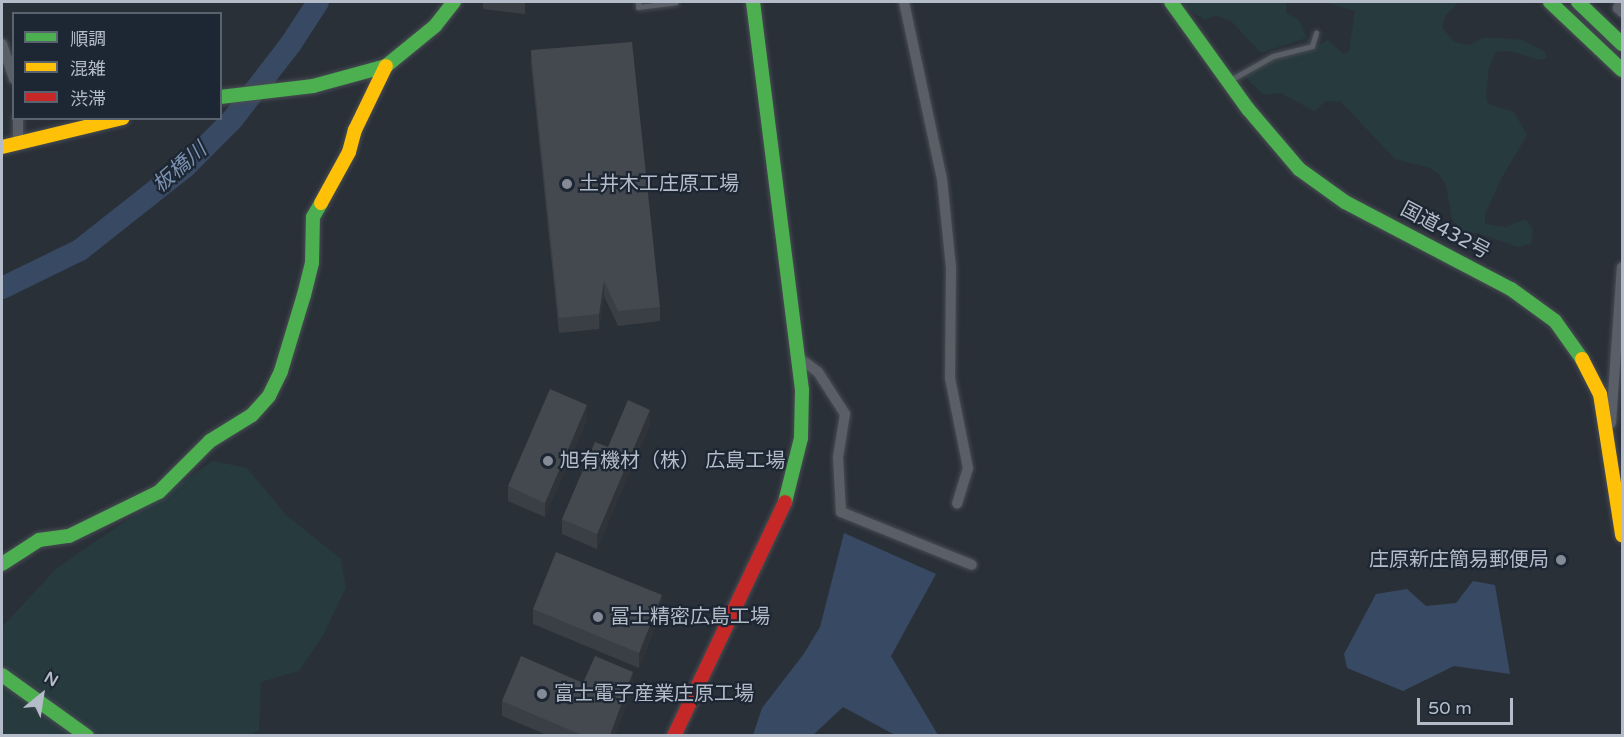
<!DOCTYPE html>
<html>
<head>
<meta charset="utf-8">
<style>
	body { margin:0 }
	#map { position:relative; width:1624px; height:737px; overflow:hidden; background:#2a3038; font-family:"Varela Round","Noto Sans JP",sans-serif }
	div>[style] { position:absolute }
	.green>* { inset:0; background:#273a3e }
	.water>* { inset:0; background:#384963 }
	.river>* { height:22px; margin:-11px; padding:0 11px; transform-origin:11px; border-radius:11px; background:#384963 }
	.roads { filter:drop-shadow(0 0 2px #484c53) drop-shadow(0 0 2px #484c53) }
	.lane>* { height:5px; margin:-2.5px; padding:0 2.5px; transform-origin:2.5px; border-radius:2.5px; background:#5a5e66 }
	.street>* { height:10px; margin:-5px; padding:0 5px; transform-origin:5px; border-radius:5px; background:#5a5e66 }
	.fast>* { height:14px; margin:-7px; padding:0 7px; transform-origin:7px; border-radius:7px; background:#4caf50 }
	.slow>* { height:14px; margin:-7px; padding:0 7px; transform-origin:7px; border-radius:7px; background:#ffc107 }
	.jam>* { height:14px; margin:-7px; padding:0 7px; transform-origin:7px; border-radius:7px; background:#c62828 }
	.wall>* { inset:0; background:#3a3f45 }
	.shaded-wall>* { inset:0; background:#303338 }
	.building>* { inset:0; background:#444950 }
	.dots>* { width:16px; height:16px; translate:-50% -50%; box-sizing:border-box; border:3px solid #1d2633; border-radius:50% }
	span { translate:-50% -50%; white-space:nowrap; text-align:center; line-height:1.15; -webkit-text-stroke:4.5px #1d2633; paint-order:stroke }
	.poi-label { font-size:20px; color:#b4bcc9 }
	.left { translate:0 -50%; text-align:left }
	.right { translate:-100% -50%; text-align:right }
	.street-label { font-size:20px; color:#b4bcc9 }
	.water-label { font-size:21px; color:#7c92b1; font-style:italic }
	.frame { position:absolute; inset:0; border:3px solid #b4bcc9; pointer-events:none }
	.legend { position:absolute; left:12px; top:12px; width:210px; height:108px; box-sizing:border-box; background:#1d2633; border:2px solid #59626f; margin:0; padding:8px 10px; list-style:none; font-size:18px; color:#b4bcc9 }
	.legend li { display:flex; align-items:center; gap:12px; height:30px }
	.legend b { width:30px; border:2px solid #59626f }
	.north { position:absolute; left:12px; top:665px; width:60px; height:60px; -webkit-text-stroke:4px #1d2633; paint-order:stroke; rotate:30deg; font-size:16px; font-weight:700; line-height:24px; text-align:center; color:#b4bcc9 }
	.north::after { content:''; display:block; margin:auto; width:21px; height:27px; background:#b4bcc9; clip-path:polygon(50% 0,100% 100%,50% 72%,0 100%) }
	.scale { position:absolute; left:1417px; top:698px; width:96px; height:27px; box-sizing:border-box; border:3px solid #b4bcc9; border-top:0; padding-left:8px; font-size:18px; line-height:21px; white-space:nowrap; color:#b4bcc9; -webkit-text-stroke:4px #1d2633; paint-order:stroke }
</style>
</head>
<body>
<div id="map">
	<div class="green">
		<div style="clip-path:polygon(1182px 2px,1286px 2px,1286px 13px,1299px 20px,1307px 38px,1261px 53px,1231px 21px,1216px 15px,1205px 20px,1187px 9px)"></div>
		<div style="clip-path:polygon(1325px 2px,1459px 2px,1445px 16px,1442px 27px,1454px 42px,1469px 45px,1483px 38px,1501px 38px,1522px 40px,1544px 51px,1547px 58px,1539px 60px,1510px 51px,1496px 52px,1489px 67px,1486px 96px,1488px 104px,1514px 112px,1527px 135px,1501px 179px,1485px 214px,1485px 224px,1506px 227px,1525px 219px,1533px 229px,1531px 244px,1518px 247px,1478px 233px,1462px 233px,1452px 218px,1446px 185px,1439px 174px,1430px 168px,1395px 159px,1341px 102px,1326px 101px,1314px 111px,1281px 93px,1264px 95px,1248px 80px,1246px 73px,1266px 61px,1310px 50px,1328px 40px,1344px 54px,1349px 51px,1355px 11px)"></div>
		<div style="clip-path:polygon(213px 461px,247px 468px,286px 515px,341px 559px,346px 588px,322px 637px,299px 671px,261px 682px,259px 730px,251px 735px,2px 735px,2px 627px,57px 568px)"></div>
	</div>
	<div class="water">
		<div style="clip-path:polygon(844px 533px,936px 574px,891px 656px,938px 735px,895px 735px,843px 707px,813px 735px,753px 735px,762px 708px,803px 655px,820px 627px)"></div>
		<div style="clip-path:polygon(1473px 581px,1495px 585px,1510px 674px,1454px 666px,1403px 691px,1347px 668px,1344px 654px,1376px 594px,1407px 589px,1426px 606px,1456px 603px)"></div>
	</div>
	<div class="river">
		<div style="left:2px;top:288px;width:87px;rotate:-26deg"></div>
		<div style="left:80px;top:250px;width:134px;rotate:-38.3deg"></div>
		<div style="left:185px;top:167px;width:66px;rotate:-45deg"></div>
		<div style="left:232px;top:120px;width:95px;rotate:-52.3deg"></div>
		<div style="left:290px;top:45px;width:51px;rotate:-56.9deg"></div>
	</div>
	<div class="roads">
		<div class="lane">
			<div style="left:638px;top:2px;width:5px;rotate:90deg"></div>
			<div style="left:638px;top:7px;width:38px;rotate:-7deg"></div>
			<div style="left:1232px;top:79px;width:47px;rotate:-29.3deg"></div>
			<div style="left:1273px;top:56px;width:40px;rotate:-14.4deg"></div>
			<div style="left:1312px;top:46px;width:14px;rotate:-73deg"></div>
		</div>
		<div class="street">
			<div style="left:904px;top:2px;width:181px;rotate:77.9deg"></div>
			<div style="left:942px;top:179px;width:89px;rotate:84.2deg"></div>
			<div style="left:951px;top:268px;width:110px;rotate:90.5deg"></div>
			<div style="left:950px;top:378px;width:92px;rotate:78.7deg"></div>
			<div style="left:968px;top:468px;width:37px;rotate:107deg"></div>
			<div style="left:1621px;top:2px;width:7px;rotate:117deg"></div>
			<div style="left:1618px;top:8px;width:6px;rotate:45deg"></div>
			<div style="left:2px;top:44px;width:37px;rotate:71deg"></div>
			<div style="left:18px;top:118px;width:24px;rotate:90deg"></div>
			<div style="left:798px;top:357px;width:25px;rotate:37deg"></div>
			<div style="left:818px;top:372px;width:50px;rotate:57.3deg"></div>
			<div style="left:845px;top:414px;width:44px;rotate:99.2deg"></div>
			<div style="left:838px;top:457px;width:55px;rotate:86.9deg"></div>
			<div style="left:841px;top:512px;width:141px;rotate:22deg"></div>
			<div style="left:1611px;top:423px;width:156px;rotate:-86deg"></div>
		</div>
		<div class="fast">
			<div style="left:753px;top:2px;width:391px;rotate:82.8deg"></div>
			<div style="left:802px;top:390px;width:48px;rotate:91.2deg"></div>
			<div style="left:801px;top:438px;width:66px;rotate:104deg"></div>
			<div style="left:1171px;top:2px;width:132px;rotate:54.3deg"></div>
			<div style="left:1248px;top:109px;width:79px;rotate:49.6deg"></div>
			<div style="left:1299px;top:169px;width:57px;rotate:35.7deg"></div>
			<div style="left:1345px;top:202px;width:187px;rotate:27.7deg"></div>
			<div style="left:1511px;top:289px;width:54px;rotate:36deg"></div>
			<div style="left:1555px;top:321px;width:47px;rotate:54.6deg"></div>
			<div style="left:1550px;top:2px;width:99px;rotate:43.4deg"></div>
			<div style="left:1578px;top:2px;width:61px;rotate:43.7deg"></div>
			<div style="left:220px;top:97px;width:94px;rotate:-6.7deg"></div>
			<div style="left:313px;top:86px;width:76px;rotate:-15.3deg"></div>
			<div style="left:386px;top:66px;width:63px;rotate:-39.2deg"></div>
			<div style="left:435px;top:26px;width:31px;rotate:-52deg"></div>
			<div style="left:2px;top:564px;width:44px;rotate:-33deg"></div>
			<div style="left:39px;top:540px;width:30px;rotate:-8deg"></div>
			<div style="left:69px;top:536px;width:100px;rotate:-26.1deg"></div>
			<div style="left:159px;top:492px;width:72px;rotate:-45deg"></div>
			<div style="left:210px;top:441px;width:49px;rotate:-31.8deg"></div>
			<div style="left:252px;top:415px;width:25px;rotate:-48deg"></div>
			<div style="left:269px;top:396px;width:28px;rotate:-64deg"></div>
			<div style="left:281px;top:371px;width:79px;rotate:-73.2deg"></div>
			<div style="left:304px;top:295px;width:33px;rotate:-76deg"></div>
			<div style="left:312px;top:263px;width:46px;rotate:-88.8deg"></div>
			<div style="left:313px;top:217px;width:16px;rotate:-60deg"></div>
			<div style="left:2px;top:675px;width:105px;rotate:35.7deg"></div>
		</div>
		<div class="slow">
			<div style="left:2px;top:147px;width:124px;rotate:-13.5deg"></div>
			<div style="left:321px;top:203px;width:58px;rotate:-61.2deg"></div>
			<div style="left:349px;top:152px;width:23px;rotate:-75deg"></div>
			<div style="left:355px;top:130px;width:71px;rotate:-64.2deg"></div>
			<div style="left:1582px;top:359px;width:39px;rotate:63deg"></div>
			<div style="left:1600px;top:394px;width:143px;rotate:81.1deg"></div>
		</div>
		<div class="jam">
			<div style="left:674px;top:736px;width:259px;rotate:-64.6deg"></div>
		</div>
	</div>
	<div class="wall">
		<div style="clip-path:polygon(483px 2px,525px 2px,525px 14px,483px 9px)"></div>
		<div style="clip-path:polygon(531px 50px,660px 307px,660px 321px,618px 326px,604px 296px,599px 329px,559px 333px,531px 65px)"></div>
		<div style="clip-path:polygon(587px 420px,545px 517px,508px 501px,508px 486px)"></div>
		<div style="clip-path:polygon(650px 425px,597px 549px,562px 534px,562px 519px,608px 447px)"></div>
		<div style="clip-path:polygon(533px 609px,662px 610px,639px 668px,533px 624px)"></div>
		<div style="clip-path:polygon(583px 683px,633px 687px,615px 735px,547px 735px,502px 716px,502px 701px)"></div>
	</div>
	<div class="shaded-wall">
		<div style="clip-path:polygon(604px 281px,604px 296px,599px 329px,599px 314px)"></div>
		<div style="clip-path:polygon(587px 405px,587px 420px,545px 517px,545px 503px)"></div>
		<div style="clip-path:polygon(650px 410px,650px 425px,597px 549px,597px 534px)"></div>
		<div style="clip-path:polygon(662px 595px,662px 610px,639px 668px,639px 653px)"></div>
		<div style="clip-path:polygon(633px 672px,633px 687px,615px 735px,610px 735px)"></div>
	</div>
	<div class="building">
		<div style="clip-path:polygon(632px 42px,660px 307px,618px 311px,604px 281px,599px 314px,559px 318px,531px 50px)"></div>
		<div style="clip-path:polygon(550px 389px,587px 405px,545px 503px,508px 486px)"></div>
		<div style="clip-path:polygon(628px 400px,650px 410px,597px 534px,562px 519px,595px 442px,608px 447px)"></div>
		<div style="clip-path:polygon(556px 552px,662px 595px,639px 653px,533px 609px)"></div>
		<div style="clip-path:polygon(521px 656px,583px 683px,595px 656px,633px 672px,610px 735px,582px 735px,502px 701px)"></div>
	</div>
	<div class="dots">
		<div style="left:567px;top:184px;background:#848b96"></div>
		<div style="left:548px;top:461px;background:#848b96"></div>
		<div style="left:1561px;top:560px;background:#848b96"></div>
		<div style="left:598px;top:617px;background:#848b96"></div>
		<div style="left:542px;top:694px;background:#848b96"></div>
	</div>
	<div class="poi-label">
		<span class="left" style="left:579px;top:184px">土井木工庄原工場</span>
		<span class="left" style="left:560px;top:461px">旭有機材（株） 広島工場</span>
		<span class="right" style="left:1549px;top:560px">庄原新庄簡易郵便局</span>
		<span class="left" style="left:610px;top:617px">冨士精密広島工場</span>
		<span class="left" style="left:554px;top:694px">富士電子産業庄原工場</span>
	</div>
	<div class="street-label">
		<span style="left:1445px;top:231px;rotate:28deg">国道432号</span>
	</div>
	<div class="water-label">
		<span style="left:180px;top:168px;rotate:-41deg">板橋川</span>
	</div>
	<div class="frame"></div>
	<ul class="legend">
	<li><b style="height:8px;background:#4caf50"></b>順調</li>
	<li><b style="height:8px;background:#ffc107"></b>混雑</li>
	<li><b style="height:8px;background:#c62828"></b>渋滞</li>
	</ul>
	<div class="north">N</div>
	<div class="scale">50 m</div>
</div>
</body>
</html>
